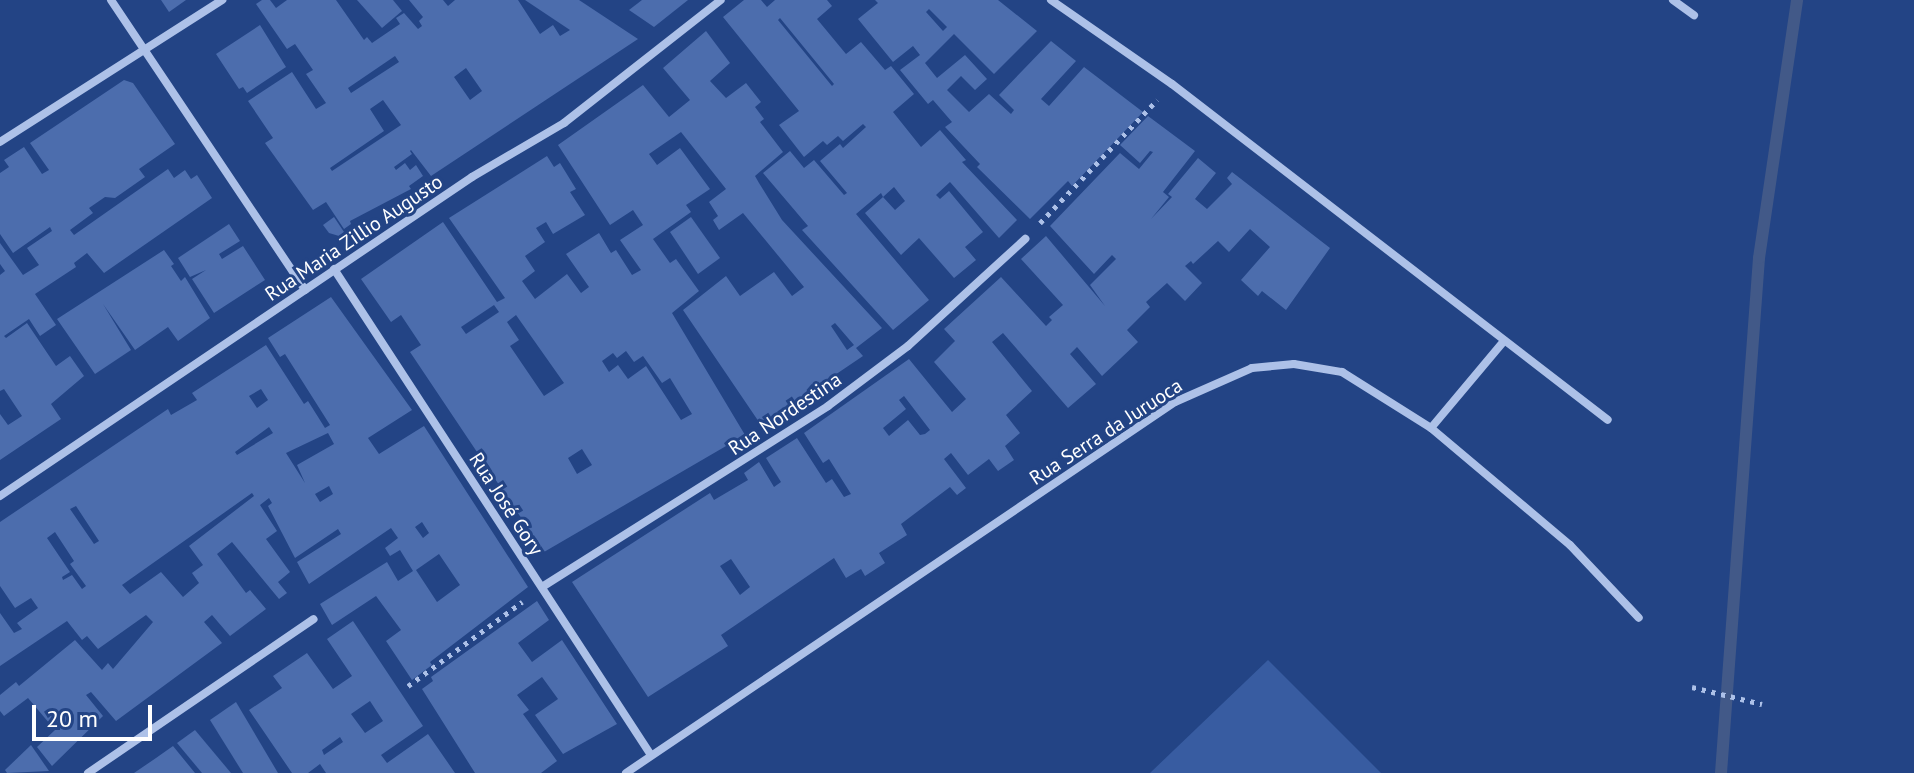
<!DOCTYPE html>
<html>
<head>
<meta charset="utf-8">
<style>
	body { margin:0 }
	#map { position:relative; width:1914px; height:773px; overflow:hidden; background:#234485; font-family:"PT Sans",sans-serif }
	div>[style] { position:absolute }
	.green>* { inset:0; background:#385ca1 }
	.stream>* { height:12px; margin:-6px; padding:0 6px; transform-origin:6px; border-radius:6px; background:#425988 }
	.building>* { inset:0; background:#4c6dad }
	.path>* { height:5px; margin-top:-2.5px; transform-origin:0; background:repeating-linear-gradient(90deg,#adc1e8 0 4px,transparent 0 10px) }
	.street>* { height:8px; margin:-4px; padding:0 4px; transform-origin:4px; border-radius:4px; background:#adc1e8 }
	span { translate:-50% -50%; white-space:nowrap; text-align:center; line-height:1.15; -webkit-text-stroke:6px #234485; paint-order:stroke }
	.street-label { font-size:20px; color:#fff }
	.scale { position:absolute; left:32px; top:705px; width:120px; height:36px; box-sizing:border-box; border:4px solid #fff; border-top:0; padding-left:10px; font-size:24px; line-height:28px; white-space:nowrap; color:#fff; -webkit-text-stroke:6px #234485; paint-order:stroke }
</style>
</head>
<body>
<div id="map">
	<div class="green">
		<div style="clip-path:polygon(1268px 660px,1381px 773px,1150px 773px)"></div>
	</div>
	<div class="stream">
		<div style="left:1721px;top:773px;width:516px;rotate:-85.78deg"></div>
		<div style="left:1759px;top:258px;width:261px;rotate:-81.6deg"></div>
	</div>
	<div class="building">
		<div style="clip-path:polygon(161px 0,186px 0,169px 12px)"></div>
		<div style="clip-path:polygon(evenodd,262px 0,270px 0,276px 8px,287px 0,336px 0,364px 40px,367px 37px,372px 43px,400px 24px,396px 18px,404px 13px,418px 29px,422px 26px,419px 21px,423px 17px,409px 0,443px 0,448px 6px,455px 0,518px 0,540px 34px,553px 25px,560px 36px,570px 30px,525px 0,579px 0,638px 39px,431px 176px,411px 150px,410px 151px,412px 154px,394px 167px,396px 170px,405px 163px,410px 170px,416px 165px,423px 176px,409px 186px,411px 189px,350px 221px,351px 224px,344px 229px,326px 202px,313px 210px,265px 143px,273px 138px,248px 101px,292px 72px,316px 109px,326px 103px,306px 74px,313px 70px,295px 44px,287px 49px,256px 4px,262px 0,395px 56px,399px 62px,351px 93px,348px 88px,395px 56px,262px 0,466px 68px,482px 91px,470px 100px,454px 77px,466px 68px,262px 0,383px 100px,401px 125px,332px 171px,330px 168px,384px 131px,370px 109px,383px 100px)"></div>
		<div style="clip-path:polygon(357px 0,393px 0,402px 11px,382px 28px)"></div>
		<div style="clip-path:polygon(642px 0,688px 0,654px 27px,629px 10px)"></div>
		<div style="clip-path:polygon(evenodd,744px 0,761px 0,767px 7px,775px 0,827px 0,832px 6px,817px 19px,846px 54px,861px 42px,885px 70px,891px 66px,914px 94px,893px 112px,921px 147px,940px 130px,966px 160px,962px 162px,1017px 220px,999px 238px,950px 182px,936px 195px,940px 199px,949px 191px,983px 232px,965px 247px,976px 260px,954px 278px,919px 238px,901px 255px,865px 213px,883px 197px,881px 193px,856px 214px,929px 300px,893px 330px,802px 230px,808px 226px,763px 173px,790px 151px,804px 168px,814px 160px,844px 195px,847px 193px,820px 161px,840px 144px,843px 148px,866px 127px,863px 124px,843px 141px,838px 136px,827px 145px,823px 141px,804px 157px,779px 125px,799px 111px,723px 17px,744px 0,780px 18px,834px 84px,832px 86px,778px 20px,780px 18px,744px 0,894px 187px,905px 201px,895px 210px,883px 197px,894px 187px)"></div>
		<div style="clip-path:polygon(evenodd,875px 0,998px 0,1037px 31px,994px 74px,954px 34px,925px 63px,937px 78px,965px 55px,987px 79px,975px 90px,961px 76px,947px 90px,969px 112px,989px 94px,1011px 114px,1014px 110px,999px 95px,1051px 41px,1076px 61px,1041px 99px,1049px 106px,1084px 67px,1143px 112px,1072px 186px,1068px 181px,1030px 219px,977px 167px,980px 164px,945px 127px,952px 122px,933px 100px,928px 104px,900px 70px,920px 55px,913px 46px,893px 62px,858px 19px,878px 3px,875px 0,929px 9px,947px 27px,943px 31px,926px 12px,929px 9px)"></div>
		<div style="clip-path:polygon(260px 25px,286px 67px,247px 93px,243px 87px,239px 89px,216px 54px)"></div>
		<div style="clip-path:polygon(evenodd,706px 31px,730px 63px,710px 81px,726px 98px,746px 83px,761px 102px,755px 107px,764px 119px,760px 122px,783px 152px,755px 176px,759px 183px,782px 220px,882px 328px,856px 348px,863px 356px,761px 425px,683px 310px,726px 276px,740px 296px,774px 272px,792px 296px,804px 287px,743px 213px,719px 230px,713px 220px,718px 216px,709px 202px,726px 189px,681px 132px,649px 154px,657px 165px,680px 148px,710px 189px,686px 205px,691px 212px,653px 239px,670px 263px,676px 259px,699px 291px,672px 313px,745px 435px,544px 552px,410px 352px,421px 345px,401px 315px,391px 322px,361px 279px,443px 222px,497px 302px,505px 298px,449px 218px,547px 156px,554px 167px,560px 163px,576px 189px,570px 192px,585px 215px,553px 234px,546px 222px,536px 228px,545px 242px,525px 256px,535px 271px,522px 281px,535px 299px,567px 274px,581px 293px,589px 287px,566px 254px,599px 233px,611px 253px,616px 250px,632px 275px,641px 270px,620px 240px,643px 225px,633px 210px,610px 225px,558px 145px,643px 85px,669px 117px,690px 100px,663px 68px,706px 31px,494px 305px,499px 312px,466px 334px,461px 327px,494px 305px,706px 31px,516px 315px,564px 383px,544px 396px,510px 346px,519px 340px,507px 322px,516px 315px,706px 31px,835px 323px,854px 345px,847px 350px,831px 326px,835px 323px,706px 31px,626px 351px,634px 362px,643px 356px,662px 383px,670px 378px,692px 414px,681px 420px,646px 366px,628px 379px,618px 365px,609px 372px,602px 361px,613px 353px,617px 358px,626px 351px,706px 31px,582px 449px,592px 465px,577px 474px,568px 458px,582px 449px)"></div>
		<div style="clip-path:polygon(124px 80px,133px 83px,175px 144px,139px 169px,145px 177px,115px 198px,105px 197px,89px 208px,93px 213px,70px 230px,74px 235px,168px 169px,174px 178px,185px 170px,191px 179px,197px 175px,212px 198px,104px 273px,87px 253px,74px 263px,76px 267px,35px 294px,56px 325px,40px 336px,29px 319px,4px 336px,6px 338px,27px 323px,56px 366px,70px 356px,84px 376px,51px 404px,61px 419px,0 460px,0 414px,8px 425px,22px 416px,4px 389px,0 391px,0 275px,5px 271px,0 264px,0 243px,23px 275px,39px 265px,27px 248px,52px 231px,50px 227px,13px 253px,0 234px,0 173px,9px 167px,4px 160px,24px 147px,42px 174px,49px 170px,30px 143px)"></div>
		<div style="clip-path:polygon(evenodd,1148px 116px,1195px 151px,1163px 192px,1169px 197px,1151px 219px,1172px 197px,1168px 194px,1198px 158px,1216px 173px,1195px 199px,1207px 209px,1232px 184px,1227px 178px,1232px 172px,1330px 248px,1286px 310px,1262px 291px,1258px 296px,1241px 280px,1270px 247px,1250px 229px,1229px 252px,1218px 241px,1193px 264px,1191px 261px,1185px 266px,1202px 283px,1185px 301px,1167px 283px,1146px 302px,1150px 307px,1127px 330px,1138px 342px,1102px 376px,1077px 347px,1070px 354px,1096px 384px,1068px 408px,1003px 333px,992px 342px,1032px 391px,1006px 415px,1020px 433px,1005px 446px,1014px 460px,998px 471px,989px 459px,968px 475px,951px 453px,944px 459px,966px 488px,957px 495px,950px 487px,901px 524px,907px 535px,879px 553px,885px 563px,865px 576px,861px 569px,846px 578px,834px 558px,721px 635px,728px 646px,648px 697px,572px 582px,710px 493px,714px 500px,748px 480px,744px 473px,759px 462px,774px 487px,781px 482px,766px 458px,797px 438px,826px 483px,832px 479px,844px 497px,851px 494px,829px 459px,823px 463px,804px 433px,909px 359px,952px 412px,966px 399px,934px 362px,955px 341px,944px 329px,1001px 277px,1046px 326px,1052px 320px,1049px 317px,1063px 305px,1021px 259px,1046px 236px,1105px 306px,1090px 285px,1116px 259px,1112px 255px,1094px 274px,1050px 226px,1120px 153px,1139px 169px,1153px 152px,1150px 151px,1140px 163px,1120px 145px,1148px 116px,904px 396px,930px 430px,925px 434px,920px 435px,908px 420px,889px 436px,883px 428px,906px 409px,899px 400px,904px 396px,1148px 116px,731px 559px,750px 587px,740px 595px,720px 566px,731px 559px)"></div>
		<div style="clip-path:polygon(334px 217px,344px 232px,339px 236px,329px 233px,323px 225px)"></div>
		<div style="clip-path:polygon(691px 217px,720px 258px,698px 274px,670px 232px)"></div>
		<div style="clip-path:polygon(229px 224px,240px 241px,219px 254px,222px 259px,243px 246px,265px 280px,214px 313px,192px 279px,206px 270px,190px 277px,178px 258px)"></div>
		<div style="clip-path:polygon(164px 250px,174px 264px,171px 266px,181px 281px,185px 277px,210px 318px,178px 341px,168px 327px,135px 350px,103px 304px,131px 350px,95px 374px,57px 319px)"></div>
		<div style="clip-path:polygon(evenodd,331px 297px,412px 410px,368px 438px,379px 454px,424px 426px,528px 587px,430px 662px,432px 665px,412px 680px,386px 641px,401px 630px,376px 596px,332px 625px,320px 604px,387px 562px,398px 581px,413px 571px,400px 550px,390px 556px,385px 548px,398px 538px,391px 528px,309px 584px,297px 562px,341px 534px,338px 529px,295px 558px,268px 506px,272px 503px,269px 498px,260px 505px,277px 531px,266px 539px,290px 572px,278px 582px,287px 593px,279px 599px,232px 542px,217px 554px,246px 593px,250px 590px,266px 609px,230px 636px,212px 615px,204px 622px,222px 643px,116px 721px,91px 692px,86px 695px,103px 716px,52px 766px,37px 747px,55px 730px,28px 698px,4px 716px,0 711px,0 695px,16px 682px,19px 686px,75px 640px,102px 670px,108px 663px,113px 669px,153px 622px,146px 615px,98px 649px,87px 636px,82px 640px,67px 621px,0 666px,0 613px,14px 633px,22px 629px,17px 623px,38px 608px,31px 598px,15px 608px,0 586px,0 522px,168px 409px,171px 415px,197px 400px,192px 393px,266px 345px,304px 404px,308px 401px,325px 428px,330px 425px,285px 354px,280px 357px,268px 338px,331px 297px,261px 389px,268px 400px,257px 408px,249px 396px,261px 389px,331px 297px,269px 427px,273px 433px,237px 455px,235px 452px,269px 427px,331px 297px,328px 433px,334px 444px,297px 465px,305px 483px,286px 453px,328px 433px,331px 297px,329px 486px,333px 494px,320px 502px,315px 494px,329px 486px,331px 297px,252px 493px,254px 496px,189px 546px,203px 565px,192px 573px,199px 583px,183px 597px,161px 572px,130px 594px,122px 585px,252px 493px,331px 297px,76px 506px,99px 541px,94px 544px,70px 509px,76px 506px,331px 297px,422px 522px,429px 533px,423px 538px,415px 527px,422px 522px,331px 297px,55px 532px,74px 561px,70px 564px,86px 586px,82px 589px,72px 575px,63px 580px,62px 577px,70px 572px,47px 538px,55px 532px,331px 297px,439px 554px,460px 585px,437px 602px,416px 570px,439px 554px)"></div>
		<div style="clip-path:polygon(537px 601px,549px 620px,518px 643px,532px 662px,562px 640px,617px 724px,563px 754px,535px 715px,558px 699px,542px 677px,517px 695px,529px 710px,523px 714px,557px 761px,541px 773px,475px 773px,422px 689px,433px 681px,431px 677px)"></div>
		<div style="clip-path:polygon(evenodd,353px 621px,423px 726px,381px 755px,387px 763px,428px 734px,455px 773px,326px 773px,320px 764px,308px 773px,292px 773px,249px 710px,282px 688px,273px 676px,307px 653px,333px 689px,352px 676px,327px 639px,353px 621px,370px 701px,383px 721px,365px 733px,351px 714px,370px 701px,353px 621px,340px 737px,343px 742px,324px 755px,322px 750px,340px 737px)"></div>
		<div style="clip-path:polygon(236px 702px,278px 773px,243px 773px,210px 720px)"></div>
		<div style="clip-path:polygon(195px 730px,231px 773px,202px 773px,177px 743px)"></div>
		<div style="clip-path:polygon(31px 745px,49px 771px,7px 773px,5px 770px)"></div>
		<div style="clip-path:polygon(173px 746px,195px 773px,134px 773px,156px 758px)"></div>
	</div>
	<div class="path">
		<div style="left:1040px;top:223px;width:170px;rotate:-46.4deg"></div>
		<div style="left:408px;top:686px;width:142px;rotate:-36.4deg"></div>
		<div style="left:1692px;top:687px;width:72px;rotate:13.7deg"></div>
	</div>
	<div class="street">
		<div style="left:111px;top:0;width:349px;rotate:56.2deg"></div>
		<div style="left:1051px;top:0;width:147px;rotate:34.8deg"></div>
		<div style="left:1172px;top:84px;width:550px;rotate:37.62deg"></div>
		<div style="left:1673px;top:0;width:26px;rotate:36deg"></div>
		<div style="left:0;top:142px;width:264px;rotate:-32.6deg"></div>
		<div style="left:334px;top:269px;width:580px;rotate:56.89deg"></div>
		<div style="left:1431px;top:428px;width:114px;rotate:-50deg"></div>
		<div style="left:0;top:496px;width:570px;rotate:-34.05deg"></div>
		<div style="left:472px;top:177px;width:107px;rotate:-30.4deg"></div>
		<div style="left:564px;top:123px;width:199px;rotate:-38.1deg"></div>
		<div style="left:542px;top:587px;width:338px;rotate:-32.3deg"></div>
		<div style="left:828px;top:406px;width:100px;rotate:-36.9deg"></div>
		<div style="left:908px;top:346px;width:159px;rotate:-42.4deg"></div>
		<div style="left:88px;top:773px;width:273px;rotate:-34.3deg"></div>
		<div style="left:626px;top:773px;width:663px;rotate:-34.05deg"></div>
		<div style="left:1175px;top:402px;width:84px;rotate:-23.8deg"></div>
		<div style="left:1252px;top:368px;width:42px;rotate:-5.4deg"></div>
		<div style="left:1294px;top:364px;width:49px;rotate:9.5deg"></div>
		<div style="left:1342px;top:372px;width:105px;rotate:32.2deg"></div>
		<div style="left:1431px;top:428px;width:182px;rotate:40.1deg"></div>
		<div style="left:1570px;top:545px;width:100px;rotate:46.6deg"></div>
	</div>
	<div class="street-label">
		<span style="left:354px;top:238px;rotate:-34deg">Rua Maria Zillio Augusto</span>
		<span style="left:785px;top:414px;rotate:-34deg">Rua Nordestina</span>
		<span style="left:1106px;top:432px;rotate:-33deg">Rua Serra da Juruoca</span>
		<span style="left:506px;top:504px;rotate:57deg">Rua José Gory</span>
	</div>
	<div class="scale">20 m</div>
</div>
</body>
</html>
